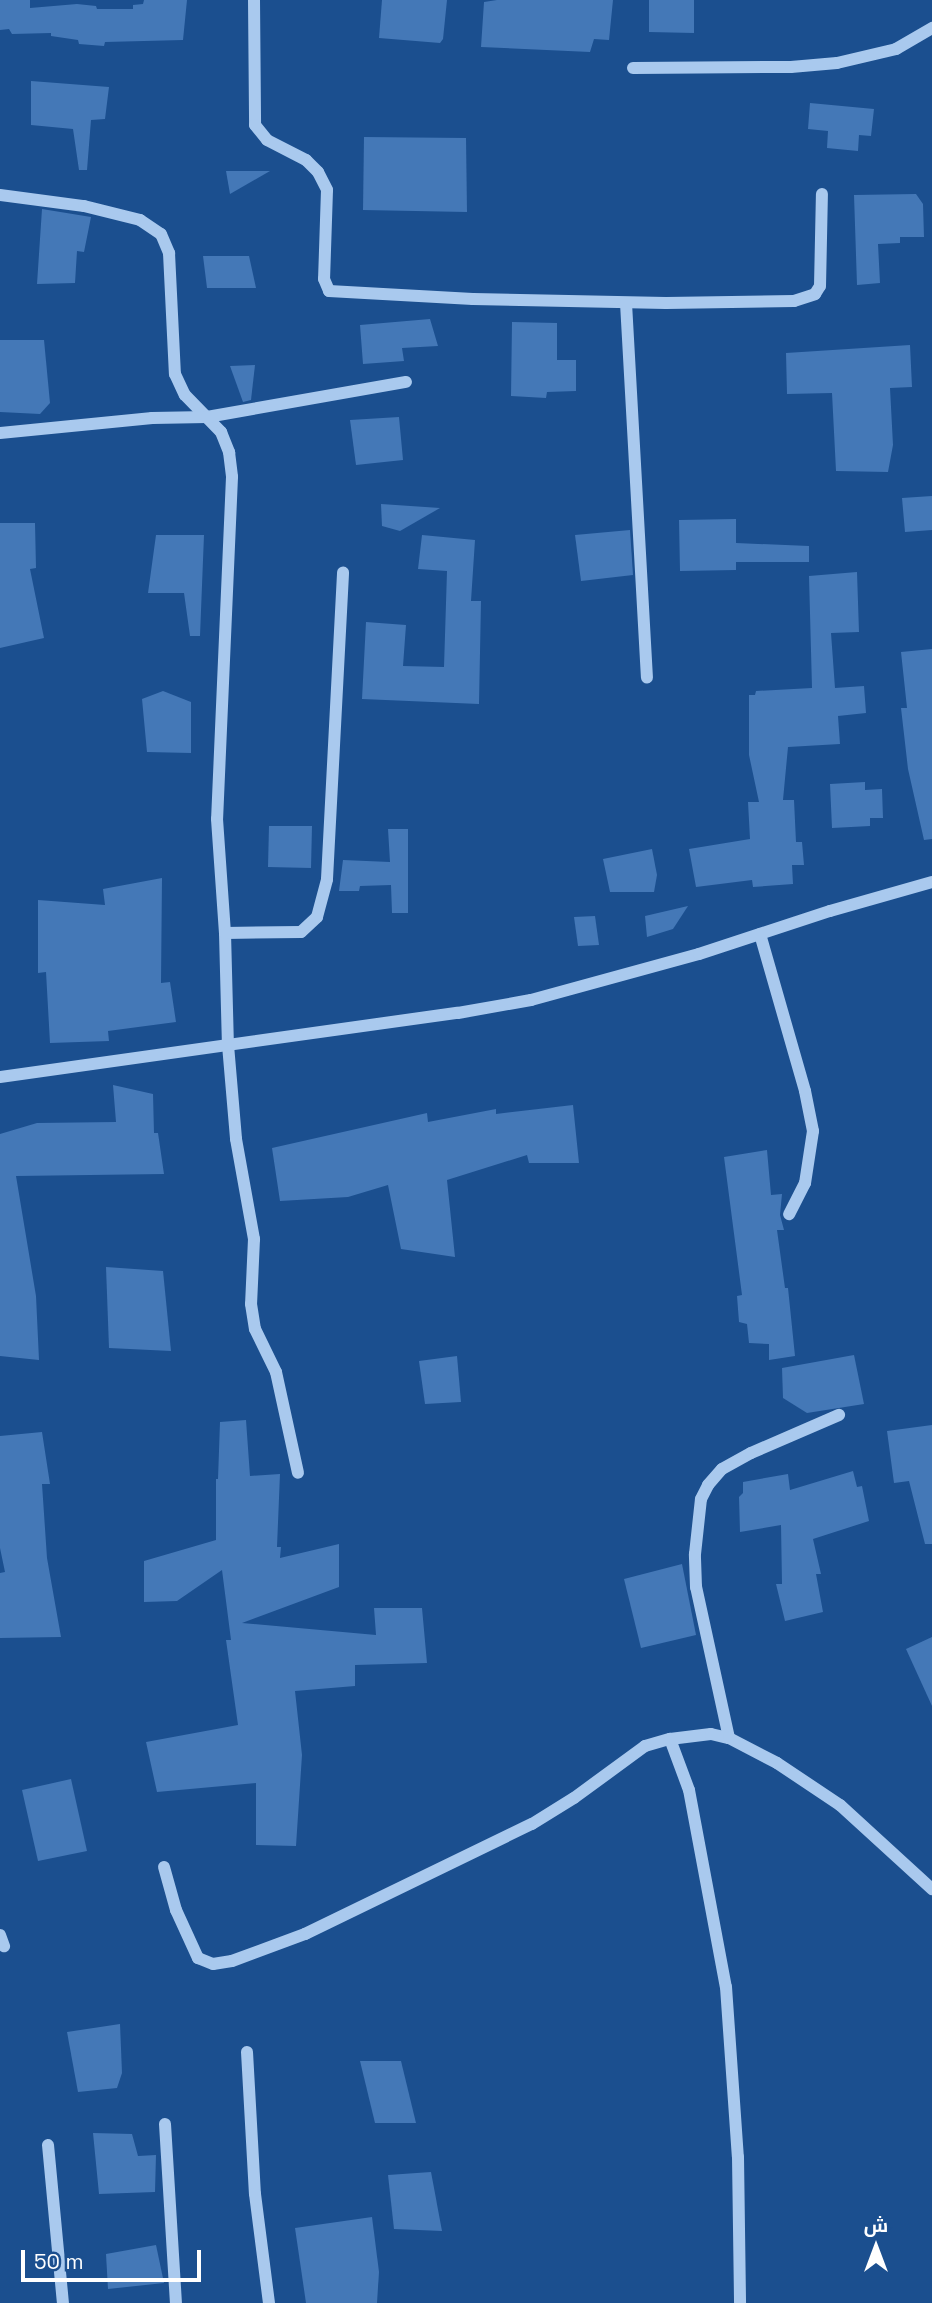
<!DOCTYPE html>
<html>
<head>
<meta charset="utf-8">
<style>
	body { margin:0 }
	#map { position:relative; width:932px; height:2303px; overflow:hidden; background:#1b4f8f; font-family:"Space Grotesk",Cairo,sans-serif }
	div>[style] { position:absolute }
	.building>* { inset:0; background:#4478b7 }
	.minor>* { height:12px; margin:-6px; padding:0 6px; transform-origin:6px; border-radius:6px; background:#a9c9ee }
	span { translate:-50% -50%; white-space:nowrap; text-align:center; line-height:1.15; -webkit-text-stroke:5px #1b4f8f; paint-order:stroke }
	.north { position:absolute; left:841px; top:2212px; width:70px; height:70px; -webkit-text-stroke:5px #1b4f8f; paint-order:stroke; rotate:0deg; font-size:19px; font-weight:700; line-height:28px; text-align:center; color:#fff }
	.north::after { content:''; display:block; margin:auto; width:24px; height:32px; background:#fff; clip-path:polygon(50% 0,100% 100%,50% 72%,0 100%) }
	.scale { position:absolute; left:21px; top:2250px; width:180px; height:32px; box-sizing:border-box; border:4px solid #fff; border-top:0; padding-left:9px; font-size:21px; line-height:24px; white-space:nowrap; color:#fff; -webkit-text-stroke:5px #1b4f8f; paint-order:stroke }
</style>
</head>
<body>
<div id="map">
	<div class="building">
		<div style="clip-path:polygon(0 0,30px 0,30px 8px,77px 4px,96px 6px,97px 9px,133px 9px,133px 5px,143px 4px,144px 0,187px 0,183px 40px,105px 42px,104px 46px,79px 44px,78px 40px,51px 36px,51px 33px,12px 34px,9px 29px,0 30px)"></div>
		<div style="clip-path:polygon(382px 0,447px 0,443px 39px,440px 43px,379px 38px)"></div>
		<div style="clip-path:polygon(497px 0,613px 0,609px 40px,594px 39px,590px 52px,481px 47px,484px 2px)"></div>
		<div style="clip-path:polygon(649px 0,694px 0,694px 33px,649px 32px)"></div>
		<div style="clip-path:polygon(31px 81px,109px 87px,105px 119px,91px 120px,87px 170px,79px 170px,73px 129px,31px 125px)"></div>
		<div style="clip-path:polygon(810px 103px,874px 109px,871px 136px,859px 135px,858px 151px,827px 148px,828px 131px,808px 129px)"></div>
		<div style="clip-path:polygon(364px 137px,466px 138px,467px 212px,363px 210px)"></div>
		<div style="clip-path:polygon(226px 171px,270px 171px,230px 194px)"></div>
		<div style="clip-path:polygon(916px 194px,923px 204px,924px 237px,900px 237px,900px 243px,878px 244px,880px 283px,857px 285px,854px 195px)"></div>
		<div style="clip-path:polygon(42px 209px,91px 217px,84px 252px,77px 251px,75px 283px,37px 284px)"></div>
		<div style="clip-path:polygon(203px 256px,249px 256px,256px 288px,207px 288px)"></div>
		<div style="clip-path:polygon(430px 319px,438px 346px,402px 348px,404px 361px,363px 364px,360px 325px)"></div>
		<div style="clip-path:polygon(512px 322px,557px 323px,557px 360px,576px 360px,576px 391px,547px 392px,546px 398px,511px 396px)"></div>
		<div style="clip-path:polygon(0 340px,44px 340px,50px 403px,40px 414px,0 412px)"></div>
		<div style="clip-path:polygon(910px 345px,912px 387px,890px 388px,893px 445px,888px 472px,836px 471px,832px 393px,787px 394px,786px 353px)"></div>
		<div style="clip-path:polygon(255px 365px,251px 400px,243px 402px,230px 366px)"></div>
		<div style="clip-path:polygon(399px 417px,403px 460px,356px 465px,350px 420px)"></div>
		<div style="clip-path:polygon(932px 496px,932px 530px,905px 532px,902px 498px)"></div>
		<div style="clip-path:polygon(381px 504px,440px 508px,400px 531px,382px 526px)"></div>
		<div style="clip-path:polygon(736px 519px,736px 543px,809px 546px,809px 562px,736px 562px,736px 570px,680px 571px,679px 520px)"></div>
		<div style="clip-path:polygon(0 523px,35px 523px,36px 568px,30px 569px,44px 638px,0 648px)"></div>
		<div style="clip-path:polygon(630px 530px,633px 575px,581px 581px,575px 535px)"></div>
		<div style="clip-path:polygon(156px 535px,204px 535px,200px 636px,190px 636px,184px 593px,148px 593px)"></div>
		<div style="clip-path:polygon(422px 535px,475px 540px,471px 601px,481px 601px,479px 704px,362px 699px,366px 622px,406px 625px,403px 666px,444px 667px,447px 571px,418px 569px)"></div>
		<div style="clip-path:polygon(857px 572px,859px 632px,831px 633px,835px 688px,864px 686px,866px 713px,838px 716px,840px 744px,788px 747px,783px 800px,794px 800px,796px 842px,802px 842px,804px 865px,792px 865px,793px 884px,753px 887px,752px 880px,696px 887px,689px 849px,750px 839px,748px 802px,759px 802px,749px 755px,749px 695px,755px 695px,756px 691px,812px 688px,809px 576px)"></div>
		<div style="clip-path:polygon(932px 649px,932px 839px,924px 840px,908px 769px,901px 708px,907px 708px,901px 652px)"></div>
		<div style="clip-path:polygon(163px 691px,191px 702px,191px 753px,147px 752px,142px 699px)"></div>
		<div style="clip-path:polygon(865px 782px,865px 790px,882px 789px,883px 818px,870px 818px,870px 826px,832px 828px,830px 784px)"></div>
		<div style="clip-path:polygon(269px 826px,312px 826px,311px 868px,268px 867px)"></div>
		<div style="clip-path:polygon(388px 829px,408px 829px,408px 913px,392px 913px,391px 885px,360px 886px,359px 891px,339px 891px,343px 860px,390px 862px)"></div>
		<div style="clip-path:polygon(652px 849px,657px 875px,654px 892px,610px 892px,603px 859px)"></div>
		<div style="clip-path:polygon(162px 878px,161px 983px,170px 982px,176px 1022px,108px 1031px,109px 1041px,50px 1043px,46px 972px,38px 973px,38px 900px,105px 905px,103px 889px)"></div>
		<div style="clip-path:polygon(688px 906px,673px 929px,647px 937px,645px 916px)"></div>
		<div style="clip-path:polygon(595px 916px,599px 945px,578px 946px,574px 917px)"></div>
		<div style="clip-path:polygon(113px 1085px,153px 1094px,154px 1133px,158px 1133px,164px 1174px,16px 1176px,36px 1296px,39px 1360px,0 1356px,0 1134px,37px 1123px,116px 1122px)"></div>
		<div style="clip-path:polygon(573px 1105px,579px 1163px,529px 1163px,527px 1155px,447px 1180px,455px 1257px,401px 1249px,388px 1185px,348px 1197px,280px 1201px,272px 1148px,427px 1113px,428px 1122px,496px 1109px,496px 1114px)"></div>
		<div style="clip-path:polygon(767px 1150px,771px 1195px,782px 1194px,780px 1215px,784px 1230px,777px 1230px,785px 1288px,788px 1288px,795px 1356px,769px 1360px,769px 1344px,749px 1343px,747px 1324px,739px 1322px,737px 1296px,742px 1295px,724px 1157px)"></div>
		<div style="clip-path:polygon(106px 1267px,163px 1271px,171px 1351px,109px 1348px)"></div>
		<div style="clip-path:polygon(854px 1355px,864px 1404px,807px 1413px,783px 1398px,782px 1368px)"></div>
		<div style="clip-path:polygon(457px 1356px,461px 1402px,425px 1404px,419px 1361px)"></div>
		<div style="clip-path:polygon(246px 1420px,250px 1476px,280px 1474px,277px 1547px,281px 1547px,280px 1558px,339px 1544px,339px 1587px,242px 1623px,376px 1635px,374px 1608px,422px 1608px,427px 1663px,355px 1665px,355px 1686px,295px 1691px,302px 1755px,296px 1846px,256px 1845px,256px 1783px,157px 1792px,146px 1742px,238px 1725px,226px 1640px,231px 1640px,222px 1570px,177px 1601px,144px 1602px,144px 1561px,216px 1540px,216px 1479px,218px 1479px,220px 1422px)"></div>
		<div style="clip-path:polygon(932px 1425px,932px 1544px,925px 1544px,909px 1481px,894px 1483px,887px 1431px)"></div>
		<div style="clip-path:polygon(42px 1432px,50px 1484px,42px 1484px,47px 1558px,61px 1637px,0 1638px,0 1573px,5px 1572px,0 1548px,0 1436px)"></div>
		<div style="clip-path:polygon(853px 1471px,857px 1487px,862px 1486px,869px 1521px,813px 1539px,821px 1574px,816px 1574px,823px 1612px,785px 1621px,776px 1584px,782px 1584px,781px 1525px,740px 1532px,739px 1497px,743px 1493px,743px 1482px,788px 1474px,790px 1490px)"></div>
		<div style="clip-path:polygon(682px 1564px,696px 1635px,641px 1648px,624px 1579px)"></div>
		<div style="clip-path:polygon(932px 1637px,932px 1706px,906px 1649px)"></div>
		<div style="clip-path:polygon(71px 1779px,87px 1851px,38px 1861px,22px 1790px)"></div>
		<div style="clip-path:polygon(120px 2024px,122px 2073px,117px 2088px,78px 2092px,67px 2032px)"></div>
		<div style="clip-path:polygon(360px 2061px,401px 2061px,416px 2123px,375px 2123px)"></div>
		<div style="clip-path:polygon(93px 2133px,132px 2134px,138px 2156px,156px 2155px,155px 2192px,99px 2194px)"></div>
		<div style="clip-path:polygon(431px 2172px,442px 2231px,394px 2229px,388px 2175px)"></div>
		<div style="clip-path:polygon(372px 2217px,379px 2272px,377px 2303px,306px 2303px,295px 2228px)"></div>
		<div style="clip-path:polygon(156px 2245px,164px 2283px,108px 2289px,106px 2254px)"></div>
	</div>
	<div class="minor">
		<div style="left:254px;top:0;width:125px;rotate:89.5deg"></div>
		<div style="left:255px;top:125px;width:19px;rotate:51deg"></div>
		<div style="left:267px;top:140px;width:44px;rotate:27.1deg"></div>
		<div style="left:306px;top:160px;width:17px;rotate:45deg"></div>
		<div style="left:318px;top:172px;width:20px;rotate:63deg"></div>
		<div style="left:327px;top:190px;width:89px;rotate:91.9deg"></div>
		<div style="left:324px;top:279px;width:13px;rotate:67deg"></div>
		<div style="left:329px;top:291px;width:144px;rotate:3.2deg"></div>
		<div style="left:473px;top:299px;width:193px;rotate:1.2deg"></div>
		<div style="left:666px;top:303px;width:128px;rotate:-0.9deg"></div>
		<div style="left:794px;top:301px;width:22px;rotate:-18deg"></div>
		<div style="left:815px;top:294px;width:9px;rotate:-58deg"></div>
		<div style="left:820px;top:286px;width:92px;rotate:-88.8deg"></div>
		<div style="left:633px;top:68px;width:158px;rotate:-0.4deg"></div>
		<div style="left:791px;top:67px;width:46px;rotate:-5deg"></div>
		<div style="left:837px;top:63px;width:61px;rotate:-13.3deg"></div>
		<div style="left:896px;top:49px;width:42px;rotate:-30.3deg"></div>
		<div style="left:0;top:195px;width:85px;rotate:7.5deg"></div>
		<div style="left:84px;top:206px;width:58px;rotate:14deg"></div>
		<div style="left:140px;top:220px;width:25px;rotate:34deg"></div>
		<div style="left:161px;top:234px;width:21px;rotate:67deg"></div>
		<div style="left:169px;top:253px;width:121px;rotate:87.2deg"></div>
		<div style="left:175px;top:374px;width:23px;rotate:65deg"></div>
		<div style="left:185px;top:395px;width:52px;rotate:45.8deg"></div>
		<div style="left:221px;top:432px;width:22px;rotate:68deg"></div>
		<div style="left:229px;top:452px;width:25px;rotate:83deg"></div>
		<div style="left:232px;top:477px;width:342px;rotate:92.5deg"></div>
		<div style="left:217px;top:819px;width:114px;rotate:86deg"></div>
		<div style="left:225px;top:933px;width:112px;rotate:88.5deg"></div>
		<div style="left:228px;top:1045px;width:94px;rotate:85.1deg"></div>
		<div style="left:236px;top:1139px;width:102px;rotate:79.8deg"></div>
		<div style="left:254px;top:1239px;width:65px;rotate:92.6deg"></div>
		<div style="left:251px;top:1304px;width:25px;rotate:81deg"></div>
		<div style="left:255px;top:1329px;width:48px;rotate:64deg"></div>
		<div style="left:276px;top:1372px;width:103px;rotate:77.7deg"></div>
		<div style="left:626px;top:303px;width:375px;rotate:86.8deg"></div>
		<div style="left:0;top:433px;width:153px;rotate:-5.6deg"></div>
		<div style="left:152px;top:418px;width:55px;rotate:-1deg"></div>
		<div style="left:207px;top:417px;width:202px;rotate:-10deg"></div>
		<div style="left:225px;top:933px;width:76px;rotate:-0.8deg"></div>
		<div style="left:301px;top:932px;width:22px;rotate:-43deg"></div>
		<div style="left:317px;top:917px;width:39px;rotate:-75deg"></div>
		<div style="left:327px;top:879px;width:307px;rotate:-87deg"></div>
		<div style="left:760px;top:934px;width:163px;rotate:74deg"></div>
		<div style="left:805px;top:1091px;width:41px;rotate:78.7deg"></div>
		<div style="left:813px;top:1131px;width:53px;rotate:98.7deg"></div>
		<div style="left:805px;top:1183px;width:35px;rotate:117deg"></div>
		<div style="left:0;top:1077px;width:462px;rotate:-8deg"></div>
		<div style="left:458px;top:1013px;width:74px;rotate:-10.1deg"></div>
		<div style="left:531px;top:1000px;width:174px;rotate:-15.3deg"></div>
		<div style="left:699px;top:954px;width:138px;rotate:-18.2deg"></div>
		<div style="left:830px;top:911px;width:106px;rotate:-15.9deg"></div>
		<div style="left:729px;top:1738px;width:155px;rotate:-102.3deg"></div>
		<div style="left:696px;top:1587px;width:33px;rotate:-92deg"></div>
		<div style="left:695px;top:1554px;width:55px;rotate:-83.8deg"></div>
		<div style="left:701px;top:1499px;width:16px;rotate:-63deg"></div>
		<div style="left:708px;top:1485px;width:21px;rotate:-49deg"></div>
		<div style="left:722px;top:1469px;width:33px;rotate:-29deg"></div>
		<div style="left:751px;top:1453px;width:96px;rotate:-23.4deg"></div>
		<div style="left:670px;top:1739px;width:54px;rotate:69.6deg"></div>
		<div style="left:689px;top:1790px;width:200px;rotate:79.4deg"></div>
		<div style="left:726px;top:1987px;width:170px;rotate:86deg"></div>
		<div style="left:738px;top:2157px;width:146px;rotate:89.2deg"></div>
		<div style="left:164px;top:1867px;width:45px;rotate:74.4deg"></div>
		<div style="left:176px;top:1910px;width:53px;rotate:65.4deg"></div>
		<div style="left:198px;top:1958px;width:16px;rotate:22deg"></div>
		<div style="left:213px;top:1964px;width:19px;rotate:-9deg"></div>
		<div style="left:232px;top:1961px;width:78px;rotate:-20.3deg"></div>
		<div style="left:305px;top:1934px;width:252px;rotate:-25.9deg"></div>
		<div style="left:532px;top:1824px;width:49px;rotate:-31.8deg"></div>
		<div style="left:574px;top:1798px;width:88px;rotate:-36.2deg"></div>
		<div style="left:645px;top:1746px;width:26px;rotate:-16deg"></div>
		<div style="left:670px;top:1739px;width:41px;rotate:-7deg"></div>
		<div style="left:711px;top:1734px;width:18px;rotate:13deg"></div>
		<div style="left:729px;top:1738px;width:54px;rotate:27.5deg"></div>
		<div style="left:777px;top:1763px;width:76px;rotate:33.7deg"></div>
		<div style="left:840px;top:1805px;width:125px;rotate:42.4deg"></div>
		<div style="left:0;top:1935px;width:12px;rotate:70deg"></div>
		<div style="left:247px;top:2052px;width:142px;rotate:86.8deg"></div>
		<div style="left:255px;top:2194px;width:110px;rotate:82.7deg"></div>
		<div style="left:165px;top:2124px;width:179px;rotate:86.5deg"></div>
		<div style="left:48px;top:2145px;width:159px;rotate:84.6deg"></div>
	</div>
	<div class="north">ش</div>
	<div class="scale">50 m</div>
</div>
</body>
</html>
